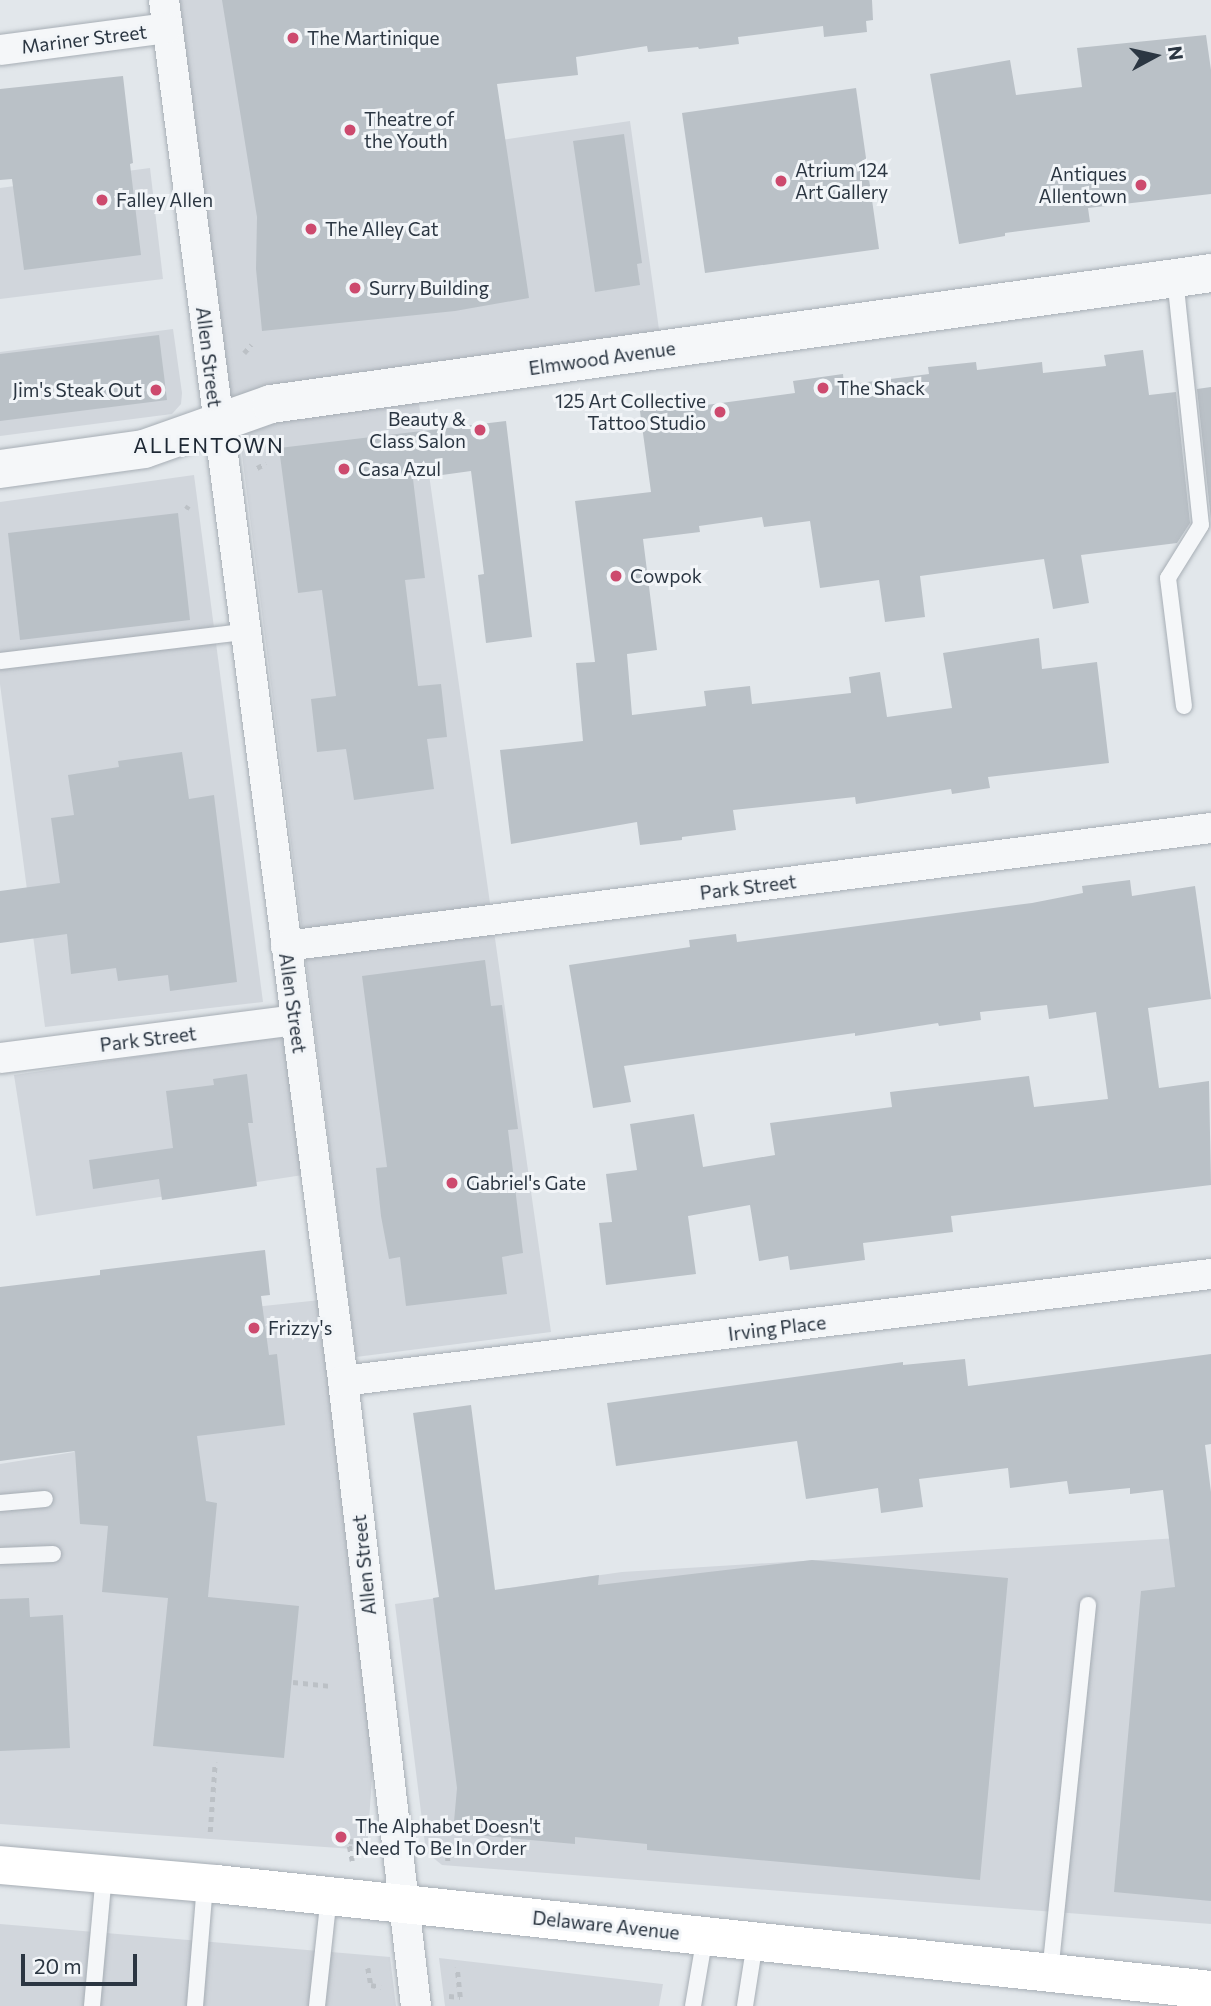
<!DOCTYPE html>
<html>
<head>
<meta charset="utf-8">
<style>
	body { margin:0 }
	#map { position:relative; width:1211px; height:2006px; overflow:hidden; background:#e2e7eb; font-family:Commissioner,sans-serif }
	div>[style] { position:absolute }
	.built>* { inset:0; background:#d1d6dc }
	.building>* { inset:0; background:#bac1c7 }
	.path>* { height:4.5px; margin-top:-2.25px; transform-origin:0; background:repeating-linear-gradient(90deg,#bcc1c6 0 5px,transparent 0 10px) }
	.roads { filter:drop-shadow(0 0 2px #a7aeb5) drop-shadow(0 0 2px #a7aeb5) }
	.service>* { height:16px; margin:-8px; padding:0 8px; transform-origin:8px; border-radius:8px; background:#f5f7f9 }
	.minor>* { height:30px; margin:-15px; padding:0 15px; transform-origin:15px; border-radius:15px; background:#f5f7f9 }
	.tertiary>* { height:38px; margin:-19px; padding:0 19px; transform-origin:19px; border-radius:19px; background:#f5f7f9 }
	.primary>* { height:38px; margin:-19px; padding:0 19px; transform-origin:19px; border-radius:19px; background:#fff }
	.dots>* { width:19px; height:19px; translate:-50% -50%; box-sizing:border-box; border:4px solid #f2f5f8; border-radius:50% }
	span { translate:-50% -50%; white-space:nowrap; text-align:center; line-height:1.15; -webkit-text-stroke:6px #f2f5f8; paint-order:stroke }
	.poi-label { font-size:19px; color:#2b3642 }
	.left { translate:0 -50%; text-align:left }
	.right { translate:-100% -50%; text-align:right }
	.street-label { font-size:19px; color:#2b3642 }
	.neighbourhood-label { font-size:21px; color:#1d2733; letter-spacing:2px }
	.north { position:absolute; left:1120px; top:21px; width:70px; height:70px; -webkit-text-stroke:5px #f2f5f8; paint-order:stroke; rotate:82deg; font-size:19px; font-weight:700; line-height:28px; text-align:center; color:#2b3642 }
	.north::after { content:''; display:block; margin:auto; width:24px; height:32px; background:#2b3642; clip-path:polygon(50% 0,100% 100%,50% 72%,0 100%) }
	.scale { position:absolute; left:21px; top:1954px; width:116px; height:32px; box-sizing:border-box; border:4px solid #2b3642; border-top:0; padding-left:9px; font-size:21px; line-height:24px; white-space:nowrap; color:#2b3642; -webkit-text-stroke:5px #f2f5f8; paint-order:stroke }
</style>
</head>
<body>
<div id="map">
	<div class="built">
		<div style="clip-path:polygon(164px 0,351px 0,453px 147px,630px 121px,662px 351px,218px 424px)"></div>
		<div style="clip-path:polygon(150px 168px,163px 279px,0 299px,0 188px)"></div>
		<div style="clip-path:polygon(173px 329px,182px 393px,181px 404px,172px 414px,0 436px,0 352px)"></div>
		<div style="clip-path:polygon(418px 397px,551px 1332px,356px 1357px,238px 423px)"></div>
		<div style="clip-path:polygon(194px 475px,263px 1002px,45px 1027px,0 684px,0 502px)"></div>
		<div style="clip-path:polygon(296px 1033px,316px 1173px,36px 1216px,14px 1075px)"></div>
		<div style="clip-path:polygon(330px 1299px,379px 1676px,367px 1850px,0 1824px,0 1464px,74px 1452px,57px 1328px)"></div>
		<div style="clip-path:polygon(1211px 1536px,1211px 1924px,442px 1865px,426px 1852px,395px 1604px,622px 1572px)"></div>
		<div style="clip-path:polygon(0 1924px,390px 1957px,396px 2006px,0 2006px)"></div>
		<div style="clip-path:polygon(439px 1958px,662px 1984px,663px 1984px,659px 2006px,445px 2006px)"></div>
	</div>
	<div class="building">
		<div style="clip-path:polygon(222px 0,872px 0,873px 20px,866px 21px,867px 32px,824px 37px,823px 26px,738px 37px,739px 44px,699px 49px,698px 47px,648px 52px,647px 46px,576px 57px,578px 75px,497px 84px,529px 298px,455px 311px,262px 331px,256px 269px,257px 217px)"></div>
		<div style="clip-path:polygon(1206px 35px,1211px 70px,1211px 194px,1088px 208px,1090px 222px,1005px 233px,1005px 236px,959px 244px,930px 74px,1010px 60px,1016px 95px,1082px 87px,1077px 48px)"></div>
		<div style="clip-path:polygon(123px 76px,133px 163px,130px 164px,141px 255px,24px 270px,12px 179px,0 180px,0 89px)"></div>
		<div style="clip-path:polygon(856px 88px,879px 249px,705px 273px,682px 113px)"></div>
		<div style="clip-path:polygon(624px 134px,642px 263px,637px 264px,640px 285px,595px 292px,573px 141px)"></div>
		<div style="clip-path:polygon(159px 335px,167px 400px,0 421px,0 354px)"></div>
		<div style="clip-path:polygon(1143px 350px,1149px 395px,1176px 392px,1190px 523px,1177px 543px,1081px 555px,1089px 603px,1053px 609px,1044px 559px,920px 576px,925px 617px,885px 622px,879px 580px,820px 588px,810px 521px,764px 527px,762px 517px,699px 526px,700px 532px,643px 539px,657px 650px,627px 654px,632px 715px,706px 706px,704px 691px,750px 686px,752px 704px,851px 693px,849px 677px,880px 672px,887px 717px,952px 708px,943px 653px,1039px 638px,1042px 669px,1097px 662px,1109px 763px,988px 777px,990px 788px,952px 794px,951px 789px,856px 804px,855px 797px,733px 810px,736px 830px,682px 837px,682px 840px,640px 845px,637px 822px,511px 844px,500px 750px,583px 741px,576px 663px,595px 662px,575px 501px,651px 492px,639px 404px,683px 399px,684px 408px,795px 393px,793px 381px,843px 374px,844px 385px,929px 374px,928px 367px,976px 362px,977px 370px,1042px 362px,1043px 373px,1106px 366px,1104px 355px)"></div>
		<div style="clip-path:polygon(1211px 387px,1211px 520px,1197px 389px)"></div>
		<div style="clip-path:polygon(506px 421px,532px 637px,486px 643px,478px 575px,484px 574px,471px 471px,413px 479px,425px 578px,405px 580px,418px 686px,441px 684px,447px 737px,427px 739px,434px 789px,354px 800px,346px 749px,317px 752px,311px 699px,336px 696px,322px 590px,298px 593px,279px 448px)"></div>
		<div style="clip-path:polygon(178px 513px,190px 620px,20px 640px,8px 533px)"></div>
		<div style="clip-path:polygon(182px 752px,189px 799px,214px 795px,237px 982px,170px 991px,168px 975px,118px 981px,116px 968px,71px 974px,67px 934px,0 943px,0 891px,60px 883px,51px 818px,74px 815px,68px 775px,119px 767px,118px 761px)"></div>
		<div style="clip-path:polygon(1130px 880px,1132px 896px,1195px 886px,1211px 999px,1148px 1008px,1159px 1088px,1209px 1081px,1211px 1185px,951px 1216px,953px 1232px,863px 1243px,865px 1260px,790px 1270px,788px 1256px,759px 1261px,750px 1205px,688px 1216px,696px 1274px,606px 1285px,599px 1223px,612px 1222px,606px 1174px,637px 1170px,630px 1124px,694px 1114px,703px 1167px,775px 1155px,770px 1123px,892px 1107px,890px 1092px,1029px 1076px,1034px 1107px,1108px 1099px,1096px 1012px,1049px 1019px,1047px 1005px,980px 1012px,981px 1020px,939px 1026px,938px 1023px,855px 1036px,855px 1033px,624px 1066px,631px 1102px,593px 1108px,569px 965px,690px 947px,689px 940px,736px 934px,737px 942px,1032px 903px,1083px 893px,1082px 886px)"></div>
		<div style="clip-path:polygon(485px 960px,491px 1006px,502px 1005px,507px 1045px,518px 1129px,508px 1130px,523px 1253px,502px 1257px,507px 1294px,406px 1306px,400px 1257px,389px 1259px,381px 1216px,376px 1168px,387px 1167px,362px 976px)"></div>
		<div style="clip-path:polygon(247px 1074px,253px 1123px,248px 1123px,257px 1186px,162px 1200px,159px 1179px,93px 1189px,89px 1160px,173px 1148px,166px 1091px,214px 1085px,213px 1079px)"></div>
		<div style="clip-path:polygon(265px 1250px,270px 1295px,261px 1296px,269px 1355px,277px 1354px,285px 1425px,197px 1436px,206px 1501px,217px 1503px,208px 1597px,299px 1606px,284px 1758px,153px 1746px,168px 1598px,102px 1592px,108px 1526px,80px 1524px,75px 1451px,0 1461px,0 1287px,100px 1275px,100px 1270px)"></div>
		<div style="clip-path:polygon(1211px 1354px,1211px 1444px,1205px 1445px,1211px 1492px,1211px 1901px,1114px 1892px,1141px 1591px,1175px 1587px,1163px 1490px,1130px 1494px,1130px 1488px,1069px 1494px,1067px 1481px,1010px 1488px,1008px 1468px,919px 1479px,923px 1507px,881px 1513px,878px 1488px,806px 1499px,797px 1441px,616px 1466px,607px 1403px,903px 1362px,903px 1365px,965px 1359px,968px 1386px)"></div>
		<div style="clip-path:polygon(471px 1405px,495px 1590px,599px 1575px,598px 1585px,812px 1560px,1008px 1578px,980px 1880px,647px 1850px,647px 1844px,575px 1837px,575px 1844px,453px 1833px,457px 1788px,433px 1598px,439px 1597px,413px 1413px)"></div>
		<div style="clip-path:polygon(29px 1598px,30px 1617px,63px 1615px,70px 1748px,0 1751px,0 1599px)"></div>
	</div>
	<div class="path">
		<div style="left:244px;top:353px;width:11px;rotate:-49deg"></div>
		<div style="left:257px;top:468px;width:10px;rotate:-29deg"></div>
		<div style="left:186px;top:509px;width:4px;rotate:-56deg"></div>
		<div style="left:293px;top:1682px;width:37px;rotate:6deg"></div>
		<div style="left:210px;top:1832px;width:70px;rotate:-85.9deg"></div>
		<div style="left:430px;top:1845px;width:17px;rotate:3deg"></div>
		<div style="left:447px;top:1846px;width:16px;rotate:86deg"></div>
		<div style="left:352px;top:1861px;width:20px;rotate:-101deg"></div>
		<div style="left:348px;top:1841px;width:14px;rotate:4deg"></div>
		<div style="left:368px;top:1968px;width:17px;rotate:80deg"></div>
		<div style="left:371px;top:1985px;width:10px;rotate:11deg"></div>
		<div style="left:449px;top:1996px;width:11px;rotate:5deg"></div>
		<div style="left:460px;top:1997px;width:30px;rotate:-96deg"></div>
	</div>
	<div class="roads">
		<div class="service">
			<div style="left:1175px;top:278px;width:248px;rotate:84deg"></div>
			<div style="left:1201px;top:525px;width:62px;rotate:121.9deg"></div>
			<div style="left:1168px;top:578px;width:129px;rotate:82.9deg"></div>
			<div style="left:0;top:661px;width:247px;rotate:-6.8deg"></div>
			<div style="left:0;top:1503px;width:45px;rotate:-5.1deg"></div>
			<div style="left:0;top:1556px;width:53px;rotate:-2.2deg"></div>
			<div style="left:1050px;top:1973px;width:370px;rotate:-84.1deg"></div>
			<div style="left:92px;top:2006px;width:132px;rotate:-84.8deg"></div>
			<div style="left:195px;top:2006px;width:122px;rotate:-85.3deg"></div>
			<div style="left:317px;top:2006px;width:111px;rotate:-83.8deg"></div>
			<div style="left:693px;top:2006px;width:71px;rotate:-80.3deg"></div>
			<div style="left:745px;top:2006px;width:65px;rotate:-81.1deg"></div>
		</div>
		<div class="minor">
			<div style="left:164px;top:0;width:1393px;rotate:82.61deg"></div>
			<div style="left:343px;top:1381px;width:629px;rotate:83.34deg"></div>
			<div style="left:0;top:50px;width:168px;rotate:-7.5deg"></div>
			<div style="left:286px;top:946px;width:932px;rotate:-7.27deg"></div>
			<div style="left:0;top:1058px;width:298px;rotate:-7.3deg"></div>
			<div style="left:343px;top:1381px;width:875px;rotate:-7.03deg"></div>
		</div>
		<div class="tertiary">
			<div style="left:0;top:469px;width:145px;rotate:-7.9deg"></div>
			<div style="left:144px;top:449px;width:135px;rotate:-19.5deg"></div>
			<div style="left:271px;top:404px;width:949px;rotate:-7.93deg"></div>
		</div>
		<div class="primary">
			<div style="left:0;top:1865px;width:217px;rotate:5deg"></div>
			<div style="left:216px;top:1884px;width:1001px;rotate:6.08deg"></div>
		</div>
	</div>
	<div class="dots">
		<div style="left:293px;top:38px;background:#cd4a6e"></div>
		<div style="left:350px;top:130px;background:#cd4a6e"></div>
		<div style="left:781px;top:181px;background:#cd4a6e"></div>
		<div style="left:1141px;top:185px;background:#cd4a6e"></div>
		<div style="left:102px;top:200px;background:#cd4a6e"></div>
		<div style="left:311px;top:229px;background:#cd4a6e"></div>
		<div style="left:355px;top:288px;background:#cd4a6e"></div>
		<div style="left:823px;top:388px;background:#cd4a6e"></div>
		<div style="left:156px;top:390px;background:#cd4a6e"></div>
		<div style="left:720px;top:412px;background:#cd4a6e"></div>
		<div style="left:480px;top:430px;background:#cd4a6e"></div>
		<div style="left:344px;top:469px;background:#cd4a6e"></div>
		<div style="left:616px;top:576px;background:#cd4a6e"></div>
		<div style="left:452px;top:1183px;background:#cd4a6e"></div>
		<div style="left:254px;top:1328px;background:#cd4a6e"></div>
		<div style="left:341px;top:1837px;background:#cd4a6e"></div>
	</div>
	<div class="poi-label">
		<span class="left" style="left:307px;top:38px">The Martinique</span>
		<span class="left" style="left:364px;top:130px">Theatre of<br>the Youth</span>
		<span class="left" style="left:795px;top:181px">Atrium 124<br>Art Gallery</span>
		<span class="right" style="left:1127px;top:185px">Antiques<br>Allentown</span>
		<span class="left" style="left:116px;top:200px">Falley Allen</span>
		<span class="left" style="left:325px;top:229px">The Alley Cat</span>
		<span class="left" style="left:369px;top:288px">Surry Building</span>
		<span class="left" style="left:837px;top:388px">The Shack</span>
		<span class="right" style="left:142px;top:390px">Jim's Steak Out</span>
		<span class="right" style="left:706px;top:412px">125 Art Collective<br>Tattoo Studio</span>
		<span class="right" style="left:466px;top:430px">Beauty &amp;<br>Class Salon</span>
		<span class="left" style="left:358px;top:469px">Casa Azul</span>
		<span class="left" style="left:630px;top:576px">Cowpok</span>
		<span class="left" style="left:466px;top:1183px">Gabriel's Gate</span>
		<span class="left" style="left:268px;top:1328px">Frizzy's</span>
		<span class="left" style="left:355px;top:1837px">The Alphabet Doesn't<br>Need To Be In Order</span>
	</div>
	<div class="street-label">
		<span style="left:84px;top:39px;rotate:-7deg">Mariner Street</span>
		<span style="left:209px;top:357px;rotate:83deg">Allen Street</span>
		<span style="left:602px;top:358px;rotate:-8deg">Elmwood Avenue</span>
		<span style="left:748px;top:887px;rotate:-7deg">Park Street</span>
		<span style="left:293px;top:1003px;rotate:82deg">Allen Street</span>
		<span style="left:148px;top:1039px;rotate:-7deg">Park Street</span>
		<span style="left:777px;top:1328px;rotate:-7deg">Irving Place</span>
		<span style="left:364px;top:1565px;rotate:-96deg">Allen Street</span>
		<span style="left:606px;top:1925px;rotate:6deg">Delaware Avenue</span>
	</div>
	<div class="neighbourhood-label">
		<span style="left:209px;top:445px">ALLENTOWN</span>
	</div>
	<div class="north">N</div>
	<div class="scale">20 m</div>
</div>
</body>
</html>
